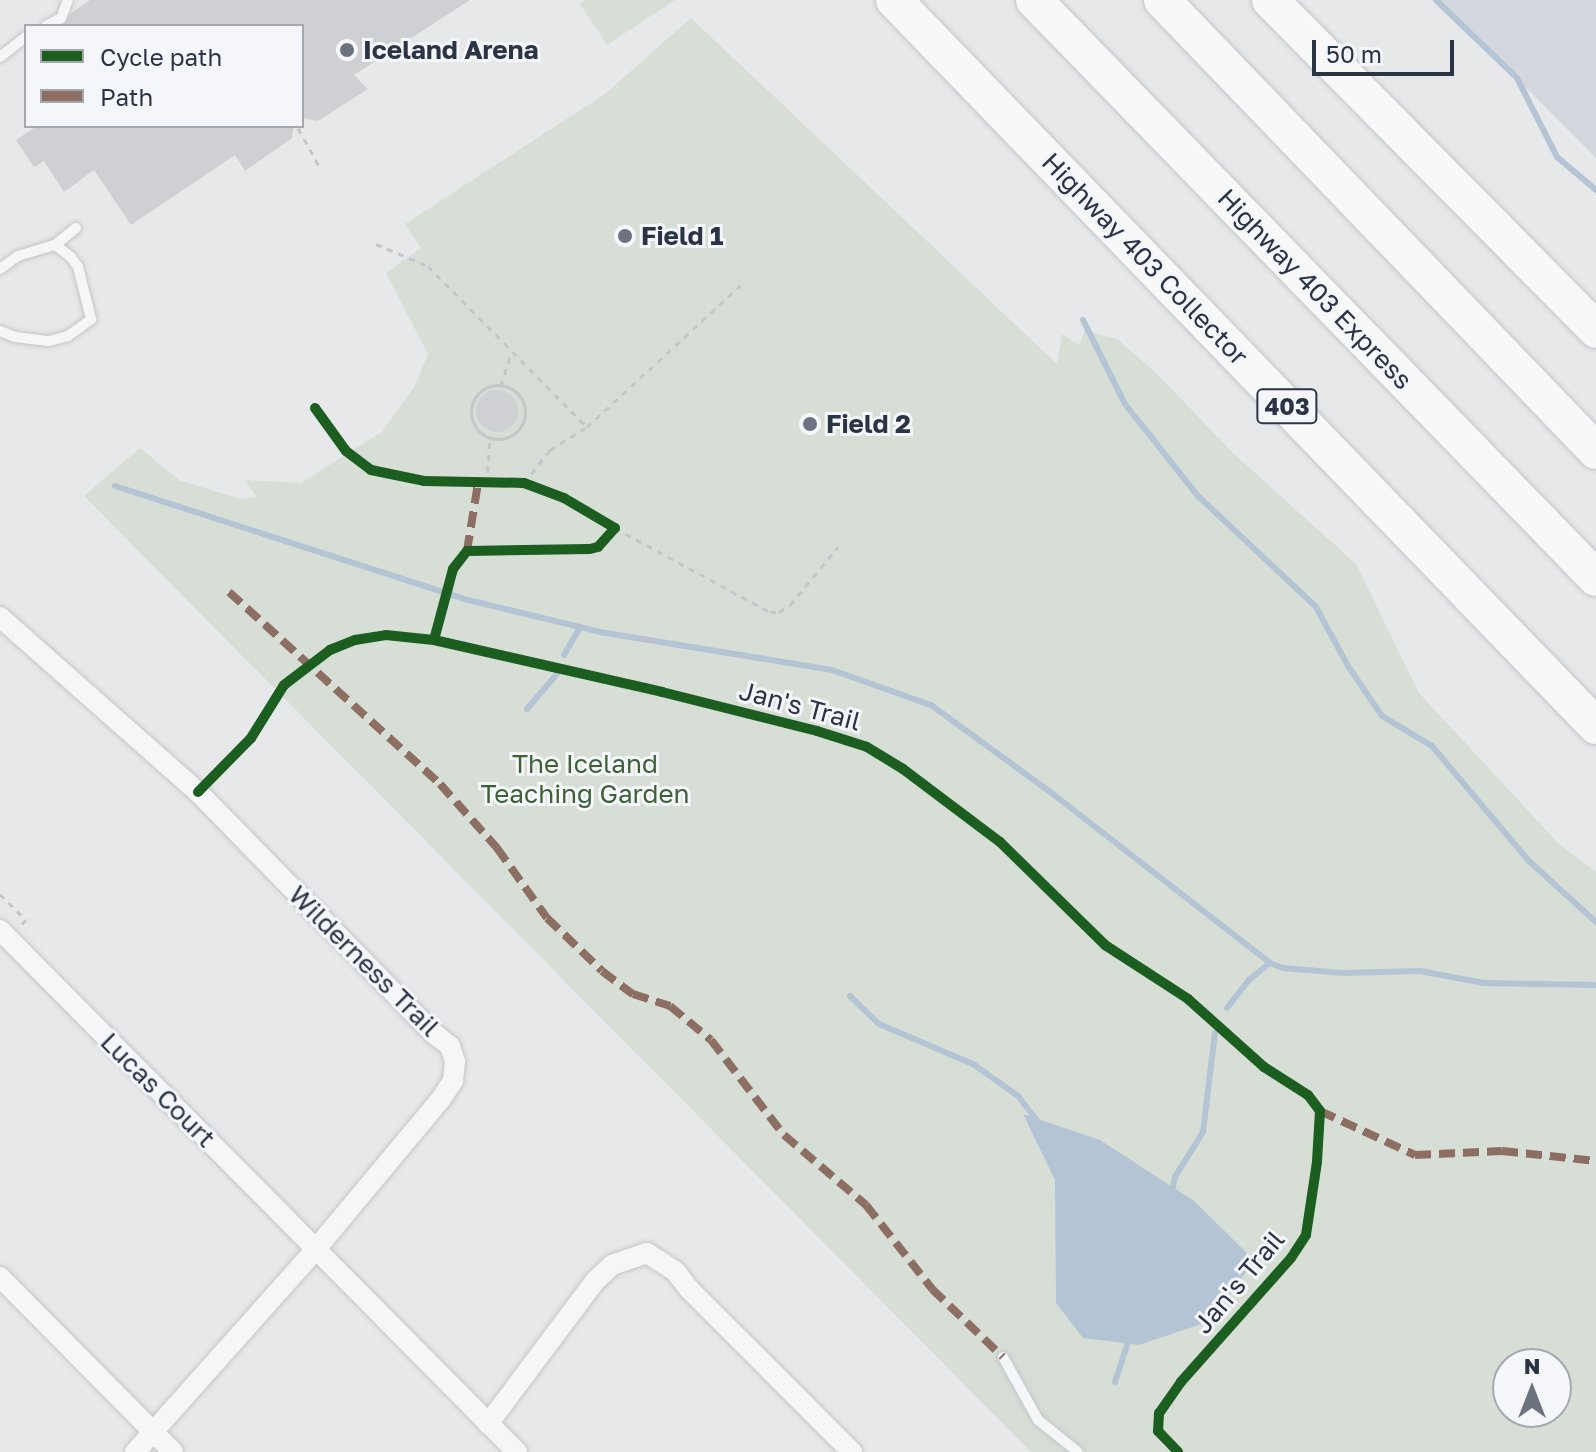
<!DOCTYPE html>
<html>
<head>
<meta charset="utf-8">
<style>
  body { margin:0 }
  #map { position:relative; width:1596px; height:1452px; overflow:hidden; background:#e6e8ea; font-family:"Golos Text",sans-serif }
  div>[style] { position:absolute }
  .built>* { inset:0; background:#d4d7dd }
  .green>* { inset:0; background:#d6ded6 }
  .water>* { inset:0; background:#b4c4d5 }
  .stream>* { height:6px; margin:-3px; padding:0 3px; transform-origin:3px; border-radius:3px; background:#b4c4d5 }
  .building>* { inset:0; background:#ced0d3 }
  .round { border-radius:50% }
  .path>* { height:3px; margin-top:-1.5px; transform-origin:0; background:repeating-linear-gradient(90deg,#c5c6ca 0 6px,transparent 0 12px) }
  .path>.ring { margin:-1.5px; padding:0; box-sizing:content-box; background:none; border:3px solid #c5c6ca; border-radius:50% }
  .roads { filter:drop-shadow(0 0 2px #c4c6c8) drop-shadow(0 0 2px #c4c6c8) }
  .lane>* { height:10px; margin:-5px; padding:0 5px; transform-origin:5px; border-radius:5px; background:#f5f6f7 }
  .street>* { height:20px; margin:-10px; padding:0 10px; transform-origin:10px; border-radius:10px; background:#f5f6f7 }
  .highway>* { height:36px; margin:-18px; padding:0 18px; transform-origin:18px; border-radius:18px; background:#f8f8f8 }
  .quiet>* { height:8px; margin-top:-4px; transform-origin:0; background:repeating-linear-gradient(90deg,#8d6e63 0 16px,transparent 0 24px) }
  .cycleway>* { height:10px; margin:-5px; padding:0 5px; transform-origin:5px; border-radius:5px; background:#1b5e20 }
  .dots>* { width:22px; height:22px; translate:-50% -50%; box-sizing:border-box; border:4px solid #f4f6f9; border-radius:50% }
  span { translate:-50% -50%; white-space:nowrap; text-align:center; line-height:1.15; -webkit-text-stroke:6px #f4f6f9; paint-order:stroke }
  .shield-label span { padding:2px 6px; background:#f4f6f9; border:2px solid; border-radius:6px; -webkit-text-stroke-width:0 }
  .shield-label { font-size:24px; color:#2b3445; font-weight:700 }
  .poi-label { font-size:26px; color:#2b3445; font-weight:700 }
  .left { translate:0 -50%; text-align:left }
  .street-label { font-size:26px; color:#2b3445 }
  .park-label { font-size:26px; color:#3f6138 }
  .legend { position:absolute; left:24px; top:24px; width:280px; height:104px; box-sizing:border-box; background:#f4f6f9; border:2px solid #a4a8b1; margin:0; padding:10px 14px; list-style:none; font-size:24px; color:#2b3445 }
  .legend li { display:flex; align-items:center; gap:16px; height:40px }
  .legend b { width:40px; border:2px solid #a4a8b1 }
  .north { position:absolute; left:1492px; top:1348px; width:80px; height:80px; box-sizing:border-box; background:#f4f6f9; border:2px solid #a4a8b1; border-radius:50%; rotate:0deg; font-size:22px; font-weight:700; line-height:32px; text-align:center; color:#2b3445 }
  .north::after { content:''; display:block; margin:auto; width:28px; height:36px; background:#6c737f; clip-path:polygon(50% 0,100% 100%,50% 72%,0 100%) }
  .scale { position:absolute; left:1312px; top:40px; width:142px; height:36px; box-sizing:border-box; border:4px solid #2b3445; border-top:0; padding-left:10px; font-size:24px; line-height:28px; white-space:nowrap; color:#2b3445; -webkit-text-stroke:6px #f4f6f9; paint-order:stroke }
</style>
</head>
<body>
<div id="map">
  <div class="built">
    <i style="clip-path:polygon(1438px 0,1596px 0,1596px 158px)"></i>
  </div>
  <div class="green">
    <i style="clip-path:polygon(586px 0,675px 0,607px 45px,580px 4px)"></i>
    <i style="clip-path:polygon(evenodd,691px 18px,1057px 364px,1062px 334px,1079px 345px,1085px 330px,1117px 339px,1156px 373px,1233px 453px,1356px 564px,1419px 693px,1558px 843px,1596px 872px,1596px 1452px,1031px 1452px,84px 496px,140px 448px,179px 480px,240px 499px,257px 497px,244px 480px,301px 483px,382px 432px,415px 386px,428px 354px,386px 273px,421px 248px,405px 224px,605px 94px,691px 18px,1508px 1364px,1556px 1364px,1556px 1412px,1508px 1412px,1508px 1364px)"></i>
  </div>
  <div class="water">
    <i style="clip-path:polygon(1023px 1114px,1100px 1140px,1194px 1201px,1255px 1261px,1207px 1322px,1139px 1345px,1083px 1338px,1056px 1303px,1055px 1180px)"></i>
  </div>
  <div class="stream">
    <i style="left:1436px;top:0;width:112px;rotate:43.9deg"></i>
    <i style="left:1517px;top:78px;width:89px;rotate:63.1deg"></i>
    <i style="left:1557px;top:157px;width:51px;rotate:40.2deg"></i>
    <i style="left:1083px;top:320px;width:94px;rotate:63.4deg"></i>
    <i style="left:1125px;top:404px;width:117px;rotate:51.6deg"></i>
    <i style="left:1198px;top:496px;width:162px;rotate:43.2deg"></i>
    <i style="left:1316px;top:607px;width:67px;rotate:61.5deg"></i>
    <i style="left:1348px;top:666px;width:60px;rotate:55.8deg"></i>
    <i style="left:1382px;top:716px;width:58px;rotate:31deg"></i>
    <i style="left:1432px;top:746px;width:150px;rotate:49.9deg"></i>
    <i style="left:1529px;top:861px;width:91px;rotate:42.3deg"></i>
    <i style="left:115px;top:486px;width:367px;rotate:17.9deg"></i>
    <i style="left:464px;top:599px;width:140px;rotate:13.6deg"></i>
    <i style="left:600px;top:632px;width:235px;rotate:9.3deg"></i>
    <i style="left:832px;top:670px;width:105px;rotate:19.5deg"></i>
    <i style="left:931px;top:705px;width:151px;rotate:36.1deg"></i>
    <i style="left:1053px;top:794px;width:275px;rotate:37.9deg"></i>
    <i style="left:1270px;top:963px;width:14px;rotate:21deg"></i>
    <i style="left:1283px;top:968px;width:60px;rotate:4.8deg"></i>
    <i style="left:1343px;top:973px;width:77px;rotate:-1.5deg"></i>
    <i style="left:1420px;top:971px;width:65px;rotate:10.6deg"></i>
    <i style="left:1484px;top:983px;width:112px;rotate:1deg"></i>
    <i style="left:564px;top:655px;width:32px;rotate:-60deg"></i>
    <i style="left:527px;top:709px;width:46px;rotate:-49.4deg"></i>
    <i style="left:850px;top:996px;width:40px;rotate:44deg"></i>
    <i style="left:879px;top:1024px;width:102px;rotate:23.1deg"></i>
    <i style="left:973px;top:1064px;width:55px;rotate:35.4deg"></i>
    <i style="left:1018px;top:1096px;width:34px;rotate:52deg"></i>
    <i style="left:1227px;top:1008px;width:36px;rotate:-52deg"></i>
    <i style="left:1249px;top:980px;width:27px;rotate:-39deg"></i>
    <i style="left:1172px;top:1192px;width:15px;rotate:-79deg"></i>
    <i style="left:1175px;top:1177px;width:53px;rotate:-58.1deg"></i>
    <i style="left:1203px;top:1132px;width:100px;rotate:-83.1deg"></i>
    <i style="left:1115px;top:1382px;width:48px;rotate:-71.9deg"></i>
  </div>
  <div class="building">
    <i style="clip-path:polygon(90px 0,470px 0,354px 75px,368px 89px,318px 121px,302px 118px,302px 26px,63px 26px,71px 13px)"></i>
    <i style="clip-path:polygon(37px 126px,294px 126px,292px 138px,245px 171px,235px 155px,131px 225px,94px 170px,64px 192px,44px 161px,34px 167px,16px 140px)"></i>
    <i class="round" style="left:476px;top:390px;width:42px;height:42px"></i>
  </div>
  <div class="path">
    <i style="left:298px;top:128px;width:43px;rotate:61.1deg"></i>
    <i style="left:376px;top:244px;width:56px;rotate:22.9deg"></i>
    <i style="left:428px;top:266px;width:226px;rotate:45.4deg"></i>
    <i class="ring" style="left:471px;top:385px;width:51px;height:51px"></i>
    <i style="left:501px;top:386px;width:34px;rotate:-73deg"></i>
    <i style="left:524px;top:483px;width:42px;rotate:-51.8deg"></i>
    <i style="left:550px;top:450px;width:44px;rotate:-31.9deg"></i>
    <i style="left:587px;top:427px;width:209px;rotate:-42.7deg"></i>
    <i style="left:487px;top:484px;width:46px;rotate:-86.3deg"></i>
    <i style="left:615px;top:528px;width:176px;rotate:28.5deg"></i>
    <i style="left:770px;top:612px;width:9px"></i>
    <i style="left:779px;top:612px;width:13px;rotate:-32deg"></i>
    <i style="left:790px;top:605px;width:75px;rotate:-50.4deg"></i>
    <i style="left:0;top:894px;width:37px;rotate:45deg"></i>
    <i style="left:26px;top:920px;width:6px;rotate:135deg"></i>
  </div>
  <div class="roads">
    <div class="lane">
      <i style="left:46px;top:26px;width:17px;rotate:-28deg"></i>
      <i style="left:61px;top:18px;width:19px;rotate:-69deg"></i>
      <i style="left:0;top:57px;width:33px;rotate:-38deg"></i>
      <i style="left:0;top:269px;width:22px;rotate:-36deg"></i>
      <i style="left:18px;top:256px;width:39px;rotate:-17deg"></i>
      <i style="left:55px;top:245px;width:27px;rotate:-39deg"></i>
      <i style="left:0;top:331px;width:16px;rotate:22deg"></i>
      <i style="left:15px;top:337px;width:34px;rotate:7deg"></i>
      <i style="left:49px;top:341px;width:20px;rotate:-15deg"></i>
      <i style="left:68px;top:336px;width:29px;rotate:-36deg"></i>
      <i style="left:91px;top:319px;width:54px;rotate:-104deg"></i>
      <i style="left:78px;top:267px;width:12px;rotate:-125deg"></i>
      <i style="left:71px;top:257px;width:20px;rotate:-143deg"></i>
      <i style="left:1003px;top:1357px;width:72px;rotate:60.9deg"></i>
      <i style="left:1038px;top:1420px;width:51px;rotate:38.7deg"></i>
    </div>
    <div class="street">
      <i style="left:0;top:617px;width:264px;rotate:41.5deg"></i>
      <i style="left:198px;top:792px;width:335px;rotate:45.7deg"></i>
      <i style="left:432px;top:1032px;width:23px;rotate:38deg"></i>
      <i style="left:450px;top:1046px;width:16px;rotate:72deg"></i>
      <i style="left:455px;top:1061px;width:20px;rotate:96deg"></i>
      <i style="left:453px;top:1081px;width:23px;rotate:124deg"></i>
      <i style="left:440px;top:1100px;width:194px;rotate:129.8deg"></i>
      <i style="left:316px;top:1249px;width:272px;rotate:131.7deg"></i>
      <i style="left:0;top:930px;width:735px;rotate:45.28deg"></i>
      <i style="left:0;top:1277px;width:246px;rotate:45.3deg"></i>
      <i style="left:488px;top:1424px;width:179px;rotate:-53.2deg"></i>
      <i style="left:595px;top:1281px;width:23px;rotate:-43deg"></i>
      <i style="left:612px;top:1265px;width:37px;rotate:-19deg"></i>
      <i style="left:647px;top:1253px;width:33px;rotate:33deg"></i>
      <i style="left:675px;top:1271px;width:23px;rotate:52deg"></i>
      <i style="left:689px;top:1289px;width:231px;rotate:45deg"></i>
    </div>
    <div class="highway">
      <i style="left:894px;top:0;width:1010px;rotate:45.96deg"></i>
      <i style="left:1034px;top:0;width:806px;rotate:45.8deg"></i>
      <i style="left:1162px;top:0;width:626px;rotate:46.1deg"></i>
      <i style="left:1270px;top:0;width:464px;rotate:45.3deg"></i>
    </div>
  </div>
  <div class="quiet">
    <i style="left:467px;top:551px;width:69px;rotate:-80.8deg"></i>
    <i style="left:229px;top:592px;width:285px;rotate:42.3deg"></i>
    <i style="left:440px;top:784px;width:86px;rotate:48.3deg"></i>
    <i style="left:497px;top:848px;width:86px;rotate:54.5deg"></i>
    <i style="left:547px;top:918px;width:76px;rotate:43.9deg"></i>
    <i style="left:602px;top:971px;width:39px;rotate:37deg"></i>
    <i style="left:633px;top:994px;width:39px;rotate:18deg"></i>
    <i style="left:670px;top:1006px;width:53px;rotate:39.7deg"></i>
    <i style="left:711px;top:1040px;width:120px;rotate:52.5deg"></i>
    <i style="left:784px;top:1135px;width:108px;rotate:40.5deg"></i>
    <i style="left:866px;top:1205px;width:107px;rotate:51.8deg"></i>
    <i style="left:932px;top:1289px;width:98px;rotate:43.8deg"></i>
    <i style="left:1320px;top:1111px;width:105px;rotate:24.9deg"></i>
    <i style="left:1415px;top:1155px;width:87px;rotate:-2.6deg"></i>
    <i style="left:1502px;top:1151px;width:95px;rotate:6.1deg"></i>
  </div>
  <div class="cycleway">
    <i style="left:315px;top:408px;width:53px;rotate:54.2deg"></i>
    <i style="left:346px;top:451px;width:31px;rotate:37deg"></i>
    <i style="left:371px;top:470px;width:54px;rotate:11.7deg"></i>
    <i style="left:424px;top:481px;width:100px;rotate:1.1deg"></i>
    <i style="left:524px;top:483px;width:43px;rotate:20.6deg"></i>
    <i style="left:564px;top:498px;width:59px;rotate:30.5deg"></i>
    <i style="left:615px;top:528px;width:25px;rotate:132deg"></i>
    <i style="left:598px;top:547px;width:9px;rotate:167deg"></i>
    <i style="left:589px;top:549px;width:122px;rotate:179.1deg"></i>
    <i style="left:467px;top:551px;width:23px;rotate:128deg"></i>
    <i style="left:453px;top:569px;width:73px;rotate:105deg"></i>
    <i style="left:434px;top:640px;width:234px;rotate:12.8deg"></i>
    <i style="left:662px;top:692px;width:160px;rotate:14.1deg"></i>
    <i style="left:817px;top:731px;width:52px;rotate:17.7deg"></i>
    <i style="left:867px;top:747px;width:42px;rotate:31.4deg"></i>
    <i style="left:903px;top:769px;width:121px;rotate:37deg"></i>
    <i style="left:1000px;top:842px;width:147px;rotate:44.4deg"></i>
    <i style="left:1105px;top:945px;width:99px;rotate:33deg"></i>
    <i style="left:1188px;top:999px;width:102px;rotate:41.8deg"></i>
    <i style="left:1264px;top:1067px;width:52px;rotate:32.5deg"></i>
    <i style="left:1308px;top:1095px;width:20px;rotate:53deg"></i>
    <i style="left:1320px;top:1111px;width:51px;rotate:93.4deg"></i>
    <i style="left:1317px;top:1162px;width:74px;rotate:98.6deg"></i>
    <i style="left:1306px;top:1235px;width:27px;rotate:123deg"></i>
    <i style="left:1291px;top:1258px;width:166px;rotate:131.6deg"></i>
    <i style="left:1181px;top:1382px;width:38px;rotate:125deg"></i>
    <i style="left:1159px;top:1413px;width:18px;rotate:93deg"></i>
    <i style="left:1158px;top:1431px;width:29px;rotate:46deg"></i>
    <i style="left:198px;top:792px;width:76px;rotate:-45.5deg"></i>
    <i style="left:251px;top:738px;width:62px;rotate:-58.1deg"></i>
    <i style="left:284px;top:685px;width:58px;rotate:-37.3deg"></i>
    <i style="left:330px;top:650px;width:27px;rotate:-22deg"></i>
    <i style="left:355px;top:640px;width:31px;rotate:-9deg"></i>
    <i style="left:386px;top:635px;width:48px;rotate:5.9deg"></i>
  </div>
  <div class="dots">
    <i style="left:347px;top:50px;background:#6c737f"></i>
    <i style="left:625px;top:236px;background:#6c737f"></i>
    <i style="left:810px;top:424px;background:#6c737f"></i>
  </div>
  <div class="shield-label">
    <span style="left:1287px;top:406px">403</span>
  </div>
  <div class="poi-label">
    <span class="left" style="left:363px;top:50px">Iceland Arena</span>
    <span class="left" style="left:641px;top:236px">Field 1</span>
    <span class="left" style="left:826px;top:424px">Field 2</span>
  </div>
  <div class="street-label">
    <span style="left:1145px;top:259px;rotate:46deg">Highway 403 Collector</span>
    <span style="left:1315px;top:289px;rotate:46deg">Highway 403 Express</span>
    <span style="left:800px;top:706px;rotate:15deg">Jan's Trail</span>
    <span style="left:364px;top:961px;rotate:45deg">Wilderness Trail</span>
    <span style="left:158px;top:1090px;rotate:45deg">Lucas Court</span>
    <span style="left:1239px;top:1282px;rotate:-50deg">Jan's Trail</span>
  </div>
  <div class="park-label">
    <span style="left:585px;top:779px">The Iceland<br>Teaching Garden</span>
  </div>
  <ul class="legend">
  <li><b style="height:10px;background:#1b5e20"></b>Cycle path</li>
  <li><b style="height:10px;background:#8d6e63"></b>Path</li>
  </ul>
  <div class="north">N</div>
  <div class="scale">50 m</div>
</div>
</body>
</html>
